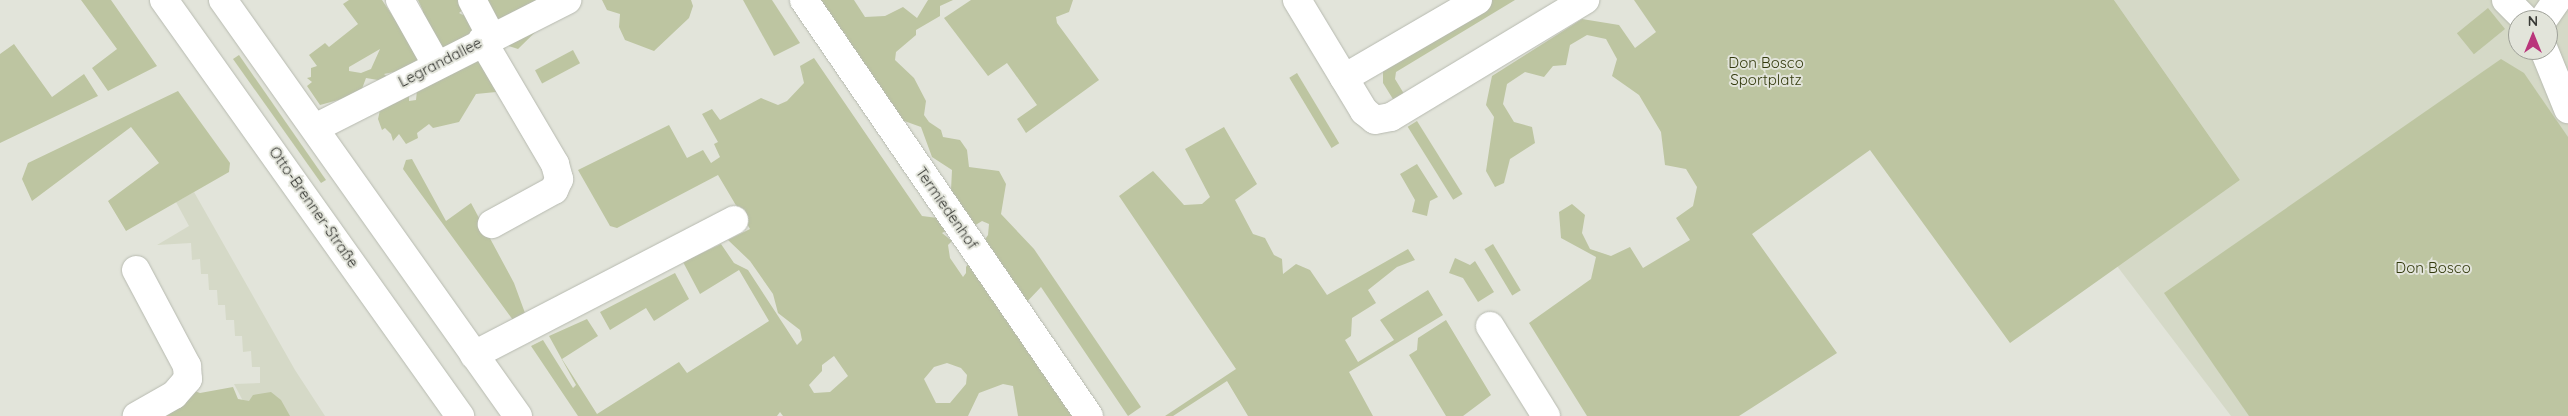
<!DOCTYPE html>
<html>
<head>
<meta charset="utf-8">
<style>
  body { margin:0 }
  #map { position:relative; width:2568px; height:416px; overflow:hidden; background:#e2e4da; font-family:Quicksand,sans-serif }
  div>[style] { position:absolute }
  .built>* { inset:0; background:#d5d9c7 }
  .green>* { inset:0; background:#bdc5a1; transform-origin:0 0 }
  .roads { filter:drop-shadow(0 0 1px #b7bab0) drop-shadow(0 0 1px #b7bab0) }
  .minor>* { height:28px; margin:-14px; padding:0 14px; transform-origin:14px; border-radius:14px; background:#fff }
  span { translate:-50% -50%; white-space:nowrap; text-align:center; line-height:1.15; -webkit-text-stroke:4px #e2e4da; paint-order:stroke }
  .street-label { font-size:15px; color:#393a36 }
  .park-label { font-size:15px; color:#333a0d }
  .north { position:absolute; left:2508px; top:10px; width:50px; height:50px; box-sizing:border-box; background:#e2e4da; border:1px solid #9ea098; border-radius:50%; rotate:0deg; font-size:14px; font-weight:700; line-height:20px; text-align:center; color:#393a36 }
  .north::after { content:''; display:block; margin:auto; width:18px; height:22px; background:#b9357b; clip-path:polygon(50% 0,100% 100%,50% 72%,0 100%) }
</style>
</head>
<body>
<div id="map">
  <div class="built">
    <i style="clip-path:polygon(evenodd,2114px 0,2568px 0,2568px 416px,2231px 416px,2117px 266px,2240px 180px,2114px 0,2518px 20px,2548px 20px,2548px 50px,2518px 50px,2518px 20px)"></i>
    <i style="clip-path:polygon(194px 192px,295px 370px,325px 416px,251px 416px,234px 384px,260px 383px,260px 367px,252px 367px,251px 351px,243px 352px,242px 336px,235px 336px,234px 320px,226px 320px,225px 305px,218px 305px,217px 290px,209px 290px,208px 274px,201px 274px,200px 259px,192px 260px,191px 243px,157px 245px,189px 226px,176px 202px)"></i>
  </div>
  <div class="green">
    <i style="clip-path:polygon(81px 0,111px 0,157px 66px,108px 91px,92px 68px,117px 49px)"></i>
    <i style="clip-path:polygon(evenodd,349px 0,382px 0,396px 21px,417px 24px,423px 11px,418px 0,462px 0,466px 7px,459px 13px,463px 15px,475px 12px,475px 0,568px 0,518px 49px,506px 45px,502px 50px,384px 74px,409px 95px,409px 101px,416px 100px,417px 90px,482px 56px,503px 82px,496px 92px,476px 94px,459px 122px,433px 128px,429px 124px,417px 133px,418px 138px,406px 144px,399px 134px,393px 141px,391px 134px,385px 128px,382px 130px,378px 119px,380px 110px,377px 109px,385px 87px,378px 80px,366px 78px,360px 94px,320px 105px,307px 86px,312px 82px,307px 78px,311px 77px,311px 68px,317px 66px,309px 55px,325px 43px,329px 47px,358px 24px,343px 4px,349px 0,380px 49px,371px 69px,361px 73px,349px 71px,349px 67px,380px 49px)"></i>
    <i style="clip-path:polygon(602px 0,691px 0,693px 6px,689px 18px,654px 51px,625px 40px,619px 27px,620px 14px,607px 10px)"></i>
    <i style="clip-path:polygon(743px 0,772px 0,800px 43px,774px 56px)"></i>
    <i style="clip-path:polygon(evenodd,820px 0,854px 0,865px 17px,885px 16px,903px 7px,917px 18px,928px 0,953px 0,940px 6px,940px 16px,916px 30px,916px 35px,896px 52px,895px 60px,914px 78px,926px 101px,924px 115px,929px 122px,941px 130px,943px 137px,960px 140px,967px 150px,969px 167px,999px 171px,1006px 184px,1001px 214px,1034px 249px,1141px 407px,1128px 416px,1041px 287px,1022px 307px,1075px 416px,1018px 416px,1013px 386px,1003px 384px,979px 393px,968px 416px,783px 416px,780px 412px,777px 416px,578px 416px,531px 346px,543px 340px,573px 388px,576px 385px,549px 336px,587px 319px,598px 336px,562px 359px,597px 414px,679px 362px,687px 373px,769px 321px,739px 270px,700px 294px,683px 262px,721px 244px,734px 263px,748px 270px,797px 345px,802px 340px,800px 330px,778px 313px,773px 294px,750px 261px,728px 240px,750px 229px,718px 175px,617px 228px,610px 226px,578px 170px,669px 125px,687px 158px,703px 150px,711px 163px,720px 157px,714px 144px,718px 142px,702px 114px,712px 109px,720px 120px,761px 98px,778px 105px,787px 101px,804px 83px,800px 66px,814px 58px,922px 216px,938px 218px,946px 231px,942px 233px,952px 241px,948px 245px,950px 258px,963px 277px,966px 273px,966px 267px,988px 235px,989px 224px,982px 221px,974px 226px,951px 190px,952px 170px,932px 157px,921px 127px,896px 118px,845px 39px,846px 34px,836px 32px,820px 0,834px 356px,848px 376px,830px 392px,814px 393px,809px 385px,822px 371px,822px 365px,834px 356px,820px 0,947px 363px,961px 368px,967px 375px,966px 384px,950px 403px,936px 403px,924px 379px,934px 367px,947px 363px)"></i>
    <i style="clip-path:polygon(971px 0,1073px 0,1069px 12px,1056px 17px,1057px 23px,1099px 80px,1026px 133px,1017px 119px,1037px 105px,1007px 63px,988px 76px,944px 18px)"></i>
    <i style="clip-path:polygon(1492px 0,1515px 0,1396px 72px,1395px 79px,1406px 97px,1396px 104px,1383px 83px,1383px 70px)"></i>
    <i style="clip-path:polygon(1634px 0,2114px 0,2240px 180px,2010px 343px,1870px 150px,1752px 234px,1837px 353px,1739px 416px,1587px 416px,1529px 323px,1591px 279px,1596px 257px,1561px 238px,1559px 212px,1572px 204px,1585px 215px,1582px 233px,1590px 249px,1611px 256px,1630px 247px,1643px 268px,1690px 240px,1676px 218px,1693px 206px,1697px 187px,1686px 169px,1665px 165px,1661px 132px,1639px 95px,1612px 76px,1617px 59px,1606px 39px,1587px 35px,1570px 45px,1566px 65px,1553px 66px,1544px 77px,1525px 72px,1507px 84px,1503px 104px,1514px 122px,1532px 127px,1535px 143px,1510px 159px,1504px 183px,1495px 187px,1486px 171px,1494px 117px,1486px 105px,1492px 76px,1582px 19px,1619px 25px,1635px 48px,1656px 32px)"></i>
    <i style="left:2488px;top:8px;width:27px;height:40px;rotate:51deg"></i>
    <i style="clip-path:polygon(14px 44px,52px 97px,84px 74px,98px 96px,0 143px,0 54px)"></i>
    <i style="left:573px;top:50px;width:15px;height:43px;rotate:62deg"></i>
    <i style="clip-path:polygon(239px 55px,326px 180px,321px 183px,233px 59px)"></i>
    <i style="clip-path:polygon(2501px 59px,2524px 73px,2568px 137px,2568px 416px,2249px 416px,2164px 293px)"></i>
    <i style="left:1297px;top:73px;width:82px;height:9px;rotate:59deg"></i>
    <i style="clip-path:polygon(178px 91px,230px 163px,229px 172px,126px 231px,108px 201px,159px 163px,131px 127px,32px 201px,22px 179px,28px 163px)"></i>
    <i style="left:1417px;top:121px;width:86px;height:11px;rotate:58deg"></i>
    <i style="clip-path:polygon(1224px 127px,1257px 184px,1235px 200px,1253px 234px,1265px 238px,1274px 255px,1282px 259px,1283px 274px,1296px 264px,1310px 270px,1327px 295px,1408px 249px,1415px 260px,1397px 267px,1368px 290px,1376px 303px,1352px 318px,1351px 336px,1345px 340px,1358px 362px,1394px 340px,1380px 320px,1428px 290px,1443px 315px,1349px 372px,1373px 416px,1248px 416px,1227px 381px,1173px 416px,1165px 416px,1236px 369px,1119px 196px,1153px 171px,1184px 205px,1202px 204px,1210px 197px,1185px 149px)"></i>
    <i style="clip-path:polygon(412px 159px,446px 221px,471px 203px,514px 283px,525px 313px,513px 320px,418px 190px,403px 169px,406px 160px)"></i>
    <i style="clip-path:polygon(1417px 164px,1438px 197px,1430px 201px,1427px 216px,1412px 212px,1415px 200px,1400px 174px)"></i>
    <i style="left:1493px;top:244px;width:54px;height:10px;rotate:59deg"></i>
    <i style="clip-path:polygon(1455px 258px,1470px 265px,1475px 261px,1494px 292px,1478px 302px,1463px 278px,1449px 273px)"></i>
    <i style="clip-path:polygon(675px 273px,689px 299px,654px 321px,646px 308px,610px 330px,600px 312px)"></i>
    <i style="clip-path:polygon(1446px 320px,1491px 395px,1463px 416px,1446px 416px,1409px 355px,1417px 350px,1418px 338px)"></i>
    <i style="clip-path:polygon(181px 386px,200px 393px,233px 387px,238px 399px,249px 401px,253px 395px,271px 392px,281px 400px,290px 416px,147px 416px)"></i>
  </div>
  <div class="roads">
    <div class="minor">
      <i style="left:164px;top:0;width:511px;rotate:54.57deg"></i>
      <i style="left:223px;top:0;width:510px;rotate:54.66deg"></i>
      <i style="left:400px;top:0;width:73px;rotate:60.6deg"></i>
      <i style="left:472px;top:0;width:41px;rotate:62.2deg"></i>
      <i style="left:804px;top:0;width:504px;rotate:55.59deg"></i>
      <i style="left:1297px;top:0;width:130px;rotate:58.9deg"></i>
      <i style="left:1364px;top:111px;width:14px;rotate:39deg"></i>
      <i style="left:1375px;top:120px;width:16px;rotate:-11deg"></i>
      <i style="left:1391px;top:117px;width:227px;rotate:-31.1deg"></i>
      <i style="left:2506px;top:0;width:28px;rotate:45deg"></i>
      <i style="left:2543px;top:20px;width:24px;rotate:-55deg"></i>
      <i style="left:482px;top:40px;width:144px;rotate:59.5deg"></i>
      <i style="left:555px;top:164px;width:16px;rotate:75deg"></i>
      <i style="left:559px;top:179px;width:12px;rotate:114deg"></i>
      <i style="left:554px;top:190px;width:71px;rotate:151.3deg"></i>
      <i style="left:2544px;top:50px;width:64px;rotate:67.9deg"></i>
      <i style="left:1344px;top:78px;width:155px;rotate:-30.2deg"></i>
      <i style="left:315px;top:128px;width:283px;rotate:-26.9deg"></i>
      <i style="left:136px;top:270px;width:109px;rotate:62deg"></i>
      <i style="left:187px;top:366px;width:13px;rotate:86deg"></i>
      <i style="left:188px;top:379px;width:21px;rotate:131deg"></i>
      <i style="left:174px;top:395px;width:43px;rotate:150.4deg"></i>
      <i style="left:1490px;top:326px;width:106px;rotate:58.1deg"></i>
      <i style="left:474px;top:355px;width:293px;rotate:-27.4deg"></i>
    </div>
  </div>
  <div class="street-label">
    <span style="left:440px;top:62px;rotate:-27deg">Legrandallee</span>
    <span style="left:314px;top:207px;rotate:55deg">Otto-Brenner-Straße</span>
    <span style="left:947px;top:208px;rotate:55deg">Termiedenhof</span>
  </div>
  <div class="park-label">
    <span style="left:1766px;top:71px">Don Bosco<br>Sportplatz</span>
    <span style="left:2433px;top:268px">Don Bosco</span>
  </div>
  <div class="north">N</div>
</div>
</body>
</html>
